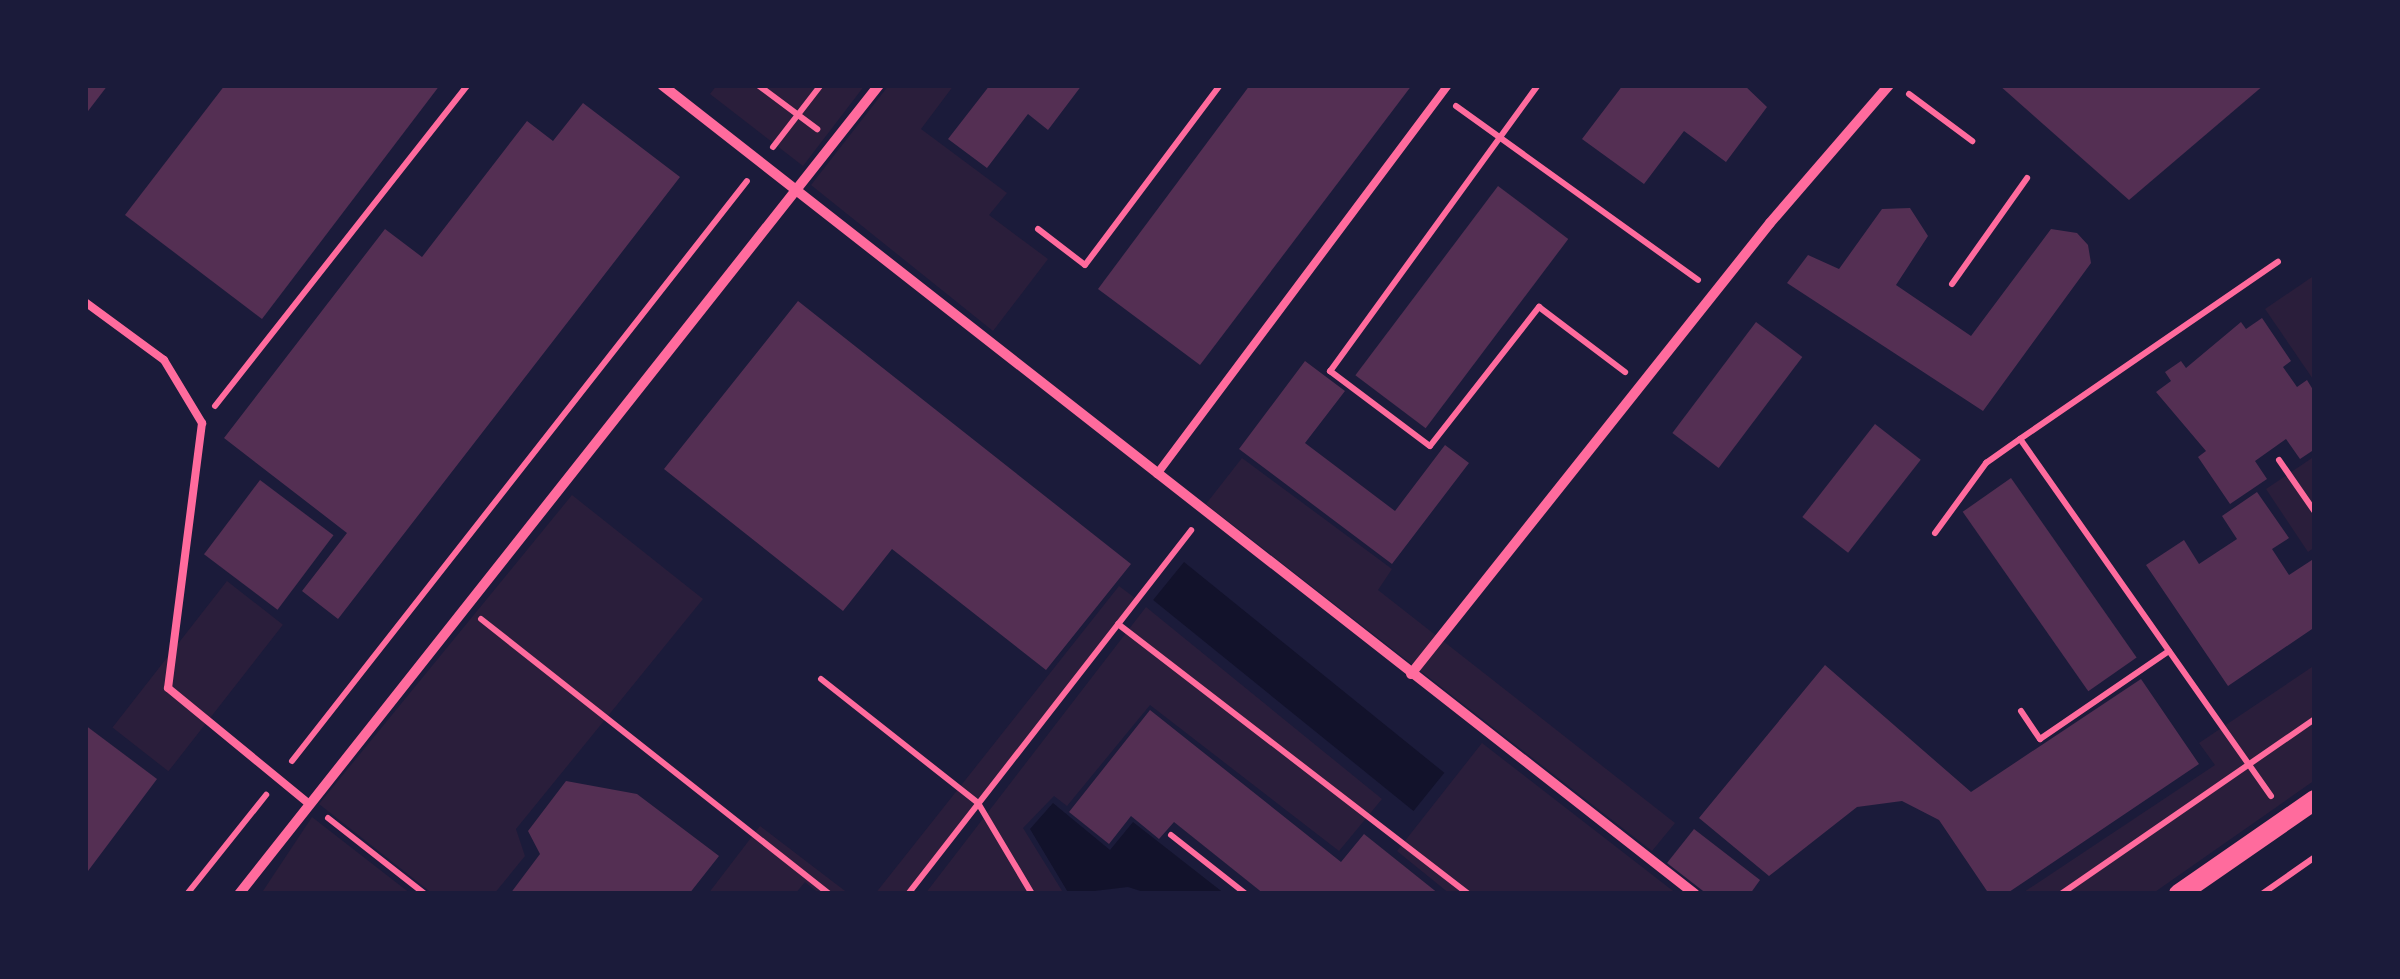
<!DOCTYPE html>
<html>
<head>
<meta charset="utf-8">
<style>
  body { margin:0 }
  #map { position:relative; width:2400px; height:979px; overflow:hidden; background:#1b1b3a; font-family:"Public Sans",sans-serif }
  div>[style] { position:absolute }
  .green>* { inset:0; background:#2a1e3b; transform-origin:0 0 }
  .water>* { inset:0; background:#12122b; transform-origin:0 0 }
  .building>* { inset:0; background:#542f53; transform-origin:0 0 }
  .path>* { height:6px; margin:-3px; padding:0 3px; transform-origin:3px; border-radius:3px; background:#ff6b9d }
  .service>* { height:8px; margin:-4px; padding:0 4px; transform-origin:4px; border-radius:4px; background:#ff6b9d }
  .minor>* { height:10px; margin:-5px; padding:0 5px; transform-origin:5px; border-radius:5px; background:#ff6b9d }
  .secondary>* { height:20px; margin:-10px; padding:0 10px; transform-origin:10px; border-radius:10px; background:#ff6b9d }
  span { translate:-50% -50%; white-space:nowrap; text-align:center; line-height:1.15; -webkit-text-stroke:8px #1b1b3a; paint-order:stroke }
  .frame { position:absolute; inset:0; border:88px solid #1b1b3a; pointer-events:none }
</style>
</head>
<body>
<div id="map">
  <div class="green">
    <i style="clip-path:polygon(717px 85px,865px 85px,803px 166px,710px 94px)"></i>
    <i style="clip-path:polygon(889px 85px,954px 85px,921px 129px,1007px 193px,989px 215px,1048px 259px,993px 331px,811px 185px)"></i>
    <i style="clip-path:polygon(2315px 275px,2315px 382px,2265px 309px)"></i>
    <i style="clip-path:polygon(2315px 456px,2315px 547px,2308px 552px,2266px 489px)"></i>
    <i style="clip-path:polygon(1242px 458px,1392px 569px,1378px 590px,1675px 823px,1652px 851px,1206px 504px)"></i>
    <i style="clip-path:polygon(572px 495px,703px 599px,516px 829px,525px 856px,494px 894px,433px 894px,319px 804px)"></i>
    <i style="left:227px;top:581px;width:71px;height:186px;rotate:38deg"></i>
    <i style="clip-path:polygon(1119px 586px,1135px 598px,912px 894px,875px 894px)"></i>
    <i style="clip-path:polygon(1146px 607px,1382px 799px,1339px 851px,1150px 705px,1067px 806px,1054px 796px,1023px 828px,1064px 894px,925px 894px)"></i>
    <i style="clip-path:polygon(2315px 665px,2315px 780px,2152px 894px,2021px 894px,2215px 765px,2199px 743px)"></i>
    <i style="clip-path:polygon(1482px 743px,1677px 894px,1450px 894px,1397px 851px)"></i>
    <i style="clip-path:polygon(312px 817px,411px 894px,261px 894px)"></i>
    <i style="clip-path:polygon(760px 826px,849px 894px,820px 894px,805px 882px,795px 894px,708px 894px)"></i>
  </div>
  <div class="water">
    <i style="left:1184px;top:562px;width:335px;height:49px;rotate:39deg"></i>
    <i style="clip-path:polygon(1053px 803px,1110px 850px,1133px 822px,1225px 894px,1150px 894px,1128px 887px,1069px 894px,1030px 829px)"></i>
  </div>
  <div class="building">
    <i style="clip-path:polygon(85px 85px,108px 85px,85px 115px)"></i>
    <i style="clip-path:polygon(225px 85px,440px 85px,262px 319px,125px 215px)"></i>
    <i style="clip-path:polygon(990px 85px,1082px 85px,1048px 130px,1028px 114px,987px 168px,948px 139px)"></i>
    <i style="clip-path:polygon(1250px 85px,1412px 85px,1200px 365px,1098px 289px)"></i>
    <i style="clip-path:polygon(1623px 85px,1744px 85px,1767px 107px,1726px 162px,1684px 131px,1644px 184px,1582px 139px)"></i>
    <i style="clip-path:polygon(1999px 85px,2264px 85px,2129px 200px)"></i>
    <i style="clip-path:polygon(583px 103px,680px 177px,338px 619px,302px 591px,347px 533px,224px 438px,385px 229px,422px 257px,527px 121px,553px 141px)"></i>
    <i style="left:1498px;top:186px;width:88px;height:237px;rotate:37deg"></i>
    <i style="clip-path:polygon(1910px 208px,1928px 236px,1896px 285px,1971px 336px,2051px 229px,2077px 233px,2088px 245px,2091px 263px,1983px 411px,1787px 283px,1808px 255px,1839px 269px,1882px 209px)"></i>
    <i style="clip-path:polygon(798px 301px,1131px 564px,1046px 670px,892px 549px,843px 611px,664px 469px)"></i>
    <i style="clip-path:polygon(2262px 318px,2291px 361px,2283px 367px,2297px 387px,2307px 380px,2315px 393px,2315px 449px,2300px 459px,2286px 439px,2255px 461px,2267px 479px,2230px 504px,2198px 457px,2206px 451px,2156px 392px,2171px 381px,2165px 372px,2181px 361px,2186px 368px,2241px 322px,2246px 329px)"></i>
    <i style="left:1756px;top:322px;width:58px;height:139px;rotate:37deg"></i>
    <i style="clip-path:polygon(1305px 361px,1345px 391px,1305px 443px,1395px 511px,1445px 445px,1469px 463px,1392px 564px,1239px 449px)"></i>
    <i style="left:1875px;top:424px;width:58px;height:118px;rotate:38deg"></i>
    <i style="left:2011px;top:478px;width:219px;height:59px;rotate:55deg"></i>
    <i style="left:260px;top:480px;width:92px;height:93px;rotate:37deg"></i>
    <i style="clip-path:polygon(2257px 492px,2289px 538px,2272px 549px,2289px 575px,2315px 558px,2315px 627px,2228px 686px,2146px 565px,2184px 540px,2199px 564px,2237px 539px,2222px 516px)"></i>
    <i style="clip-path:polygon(1825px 665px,1971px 792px,2141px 679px,2199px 764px,2006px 894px,1989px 894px,1939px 820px,1902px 801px,1857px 807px,1769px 876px,1699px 818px)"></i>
    <i style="clip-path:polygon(1150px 710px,1341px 862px,1364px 834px,1439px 894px,1264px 894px,1174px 822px,1159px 839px,1131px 816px,1109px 844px,1069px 812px)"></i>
    <i style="clip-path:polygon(85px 725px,157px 779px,85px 875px)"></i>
    <i style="clip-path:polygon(566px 781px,637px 794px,719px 856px,689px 894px,510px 894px,540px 854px,528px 831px)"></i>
    <i style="clip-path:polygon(1694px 829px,1760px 880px,1750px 894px,1707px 894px,1667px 863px)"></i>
  </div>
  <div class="path">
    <i style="left:758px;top:85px;width:74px;rotate:36.7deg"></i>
    <i style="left:1538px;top:85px;width:354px;rotate:126deg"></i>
    <i style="left:1330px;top:371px;width:125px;rotate:36.9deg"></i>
    <i style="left:1430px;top:446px;width:177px;rotate:-51.9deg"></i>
    <i style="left:1539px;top:307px;width:108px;rotate:37.1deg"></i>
    <i style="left:1909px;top:94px;width:79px;rotate:36.7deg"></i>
    <i style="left:1456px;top:106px;width:298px;rotate:35.7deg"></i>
    <i style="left:773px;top:147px;width:78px;rotate:-52.3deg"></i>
    <i style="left:1038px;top:229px;width:59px;rotate:37.5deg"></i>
    <i style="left:1085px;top:265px;width:225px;rotate:-53.1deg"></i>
    <i style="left:1952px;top:284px;width:130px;rotate:-54.7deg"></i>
    <i style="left:215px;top:406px;width:409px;rotate:-51.8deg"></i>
    <i style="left:2279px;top:460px;width:63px;rotate:55.3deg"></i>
    <i style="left:1935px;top:533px;width:87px;rotate:-53.9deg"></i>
    <i style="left:1986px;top:463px;width:42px;rotate:-35.2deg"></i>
    <i style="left:481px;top:619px;width:444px;rotate:38.3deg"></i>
    <i style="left:1118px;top:624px;width:443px;rotate:37.6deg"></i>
    <i style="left:821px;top:679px;width:200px;rotate:38.3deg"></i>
    <i style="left:978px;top:803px;width:106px;rotate:59.3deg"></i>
    <i style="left:2021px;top:711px;width:34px;rotate:56deg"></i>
    <i style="left:2040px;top:739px;width:156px;rotate:-34.3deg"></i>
    <i style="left:292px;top:761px;width:737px;rotate:-51.89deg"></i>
    <i style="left:2271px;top:796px;width:436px;rotate:-125.1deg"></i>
    <i style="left:2020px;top:439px;width:313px;rotate:-34.5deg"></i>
    <i style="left:328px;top:818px;width:123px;rotate:38.1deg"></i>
    <i style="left:1171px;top:835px;width:95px;rotate:38.2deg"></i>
    <i style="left:187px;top:894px;width:127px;rotate:-51.4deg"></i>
    <i style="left:908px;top:894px;width:461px;rotate:-52.1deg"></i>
    <i style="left:2061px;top:894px;width:308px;rotate:-34.6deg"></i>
    <i style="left:2262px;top:894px;width:65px;rotate:-34.9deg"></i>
  </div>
  <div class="service">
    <i style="left:85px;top:302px;width:98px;rotate:36.3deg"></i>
    <i style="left:164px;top:360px;width:74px;rotate:58.9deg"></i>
    <i style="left:202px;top:423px;width:267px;rotate:97.3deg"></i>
    <i style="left:168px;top:688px;width:183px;rotate:39.4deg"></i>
    <i style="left:1157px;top:474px;width:486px;rotate:-53.2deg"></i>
  </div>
  <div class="minor">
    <i style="left:662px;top:85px;width:1312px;rotate:38.07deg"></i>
    <i style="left:1411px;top:674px;width:576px;rotate:-51.48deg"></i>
    <i style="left:1770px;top:223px;width:182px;rotate:-49.2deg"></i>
    <i style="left:239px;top:894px;width:1032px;rotate:-51.65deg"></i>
  </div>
  <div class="secondary">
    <i style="left:2179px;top:894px;width:165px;rotate:-34.7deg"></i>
  </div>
  <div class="frame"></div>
</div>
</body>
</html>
